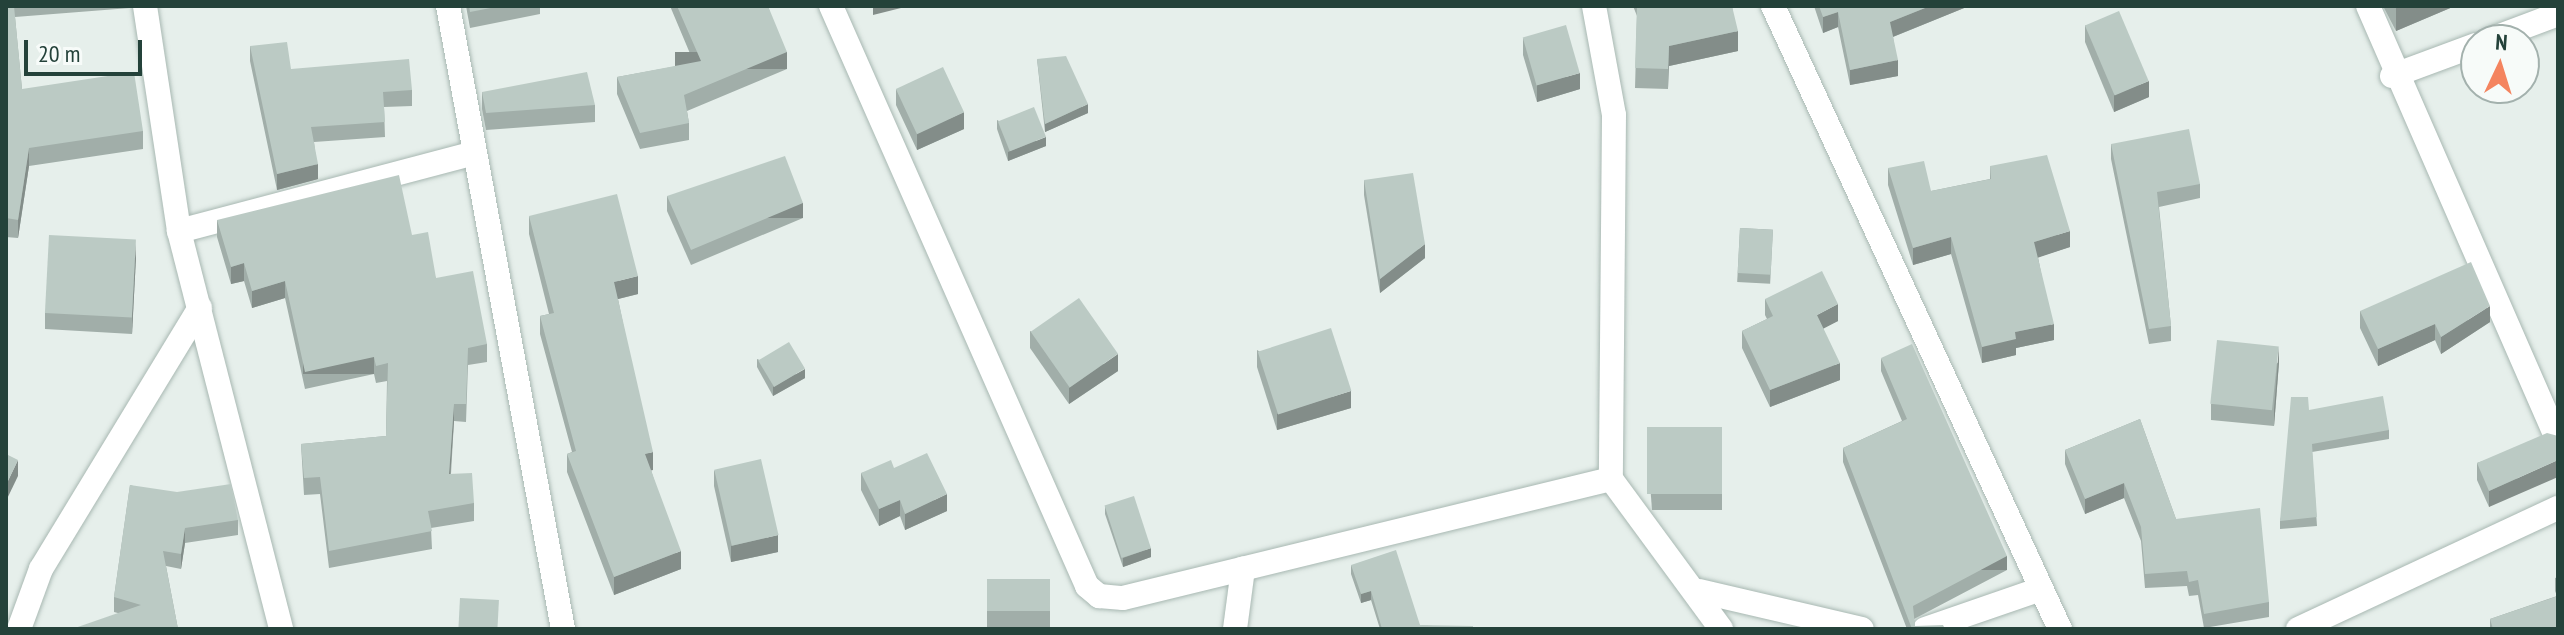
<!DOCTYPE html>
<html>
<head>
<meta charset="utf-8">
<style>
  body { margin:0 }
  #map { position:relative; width:2564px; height:635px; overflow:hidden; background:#e6efeb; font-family:"PT Sans Narrow",sans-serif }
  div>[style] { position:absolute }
  .roads { filter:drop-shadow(0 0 2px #a8b8b2) drop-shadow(0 0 2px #a8b8b2) }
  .street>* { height:24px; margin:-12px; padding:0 12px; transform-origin:12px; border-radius:12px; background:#fff }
  .wall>* { inset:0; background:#a1aea9; transform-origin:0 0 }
  .shaded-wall>* { inset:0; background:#838d89; transform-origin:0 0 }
  .building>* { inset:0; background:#bbcac4; transform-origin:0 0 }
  span { translate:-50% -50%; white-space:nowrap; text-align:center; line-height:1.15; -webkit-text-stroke:6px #f7fbf9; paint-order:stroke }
  .frame { position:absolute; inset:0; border:8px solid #24423a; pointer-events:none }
  .north { position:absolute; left:2460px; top:24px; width:80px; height:80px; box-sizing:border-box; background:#f7fbf9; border:2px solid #a3b1ad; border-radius:50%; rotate:4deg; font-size:22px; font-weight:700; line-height:32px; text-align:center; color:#24423a }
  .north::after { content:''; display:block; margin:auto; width:28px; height:36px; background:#f4845f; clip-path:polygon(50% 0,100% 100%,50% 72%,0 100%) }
  .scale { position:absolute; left:24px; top:40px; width:118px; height:36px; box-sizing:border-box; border:4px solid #24423a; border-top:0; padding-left:10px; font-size:24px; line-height:28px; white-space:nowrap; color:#24423a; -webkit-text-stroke:6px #f7fbf9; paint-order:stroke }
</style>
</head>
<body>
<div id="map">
  <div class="roads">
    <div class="street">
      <i style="left:145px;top:6px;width:228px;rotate:81.4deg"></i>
      <i style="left:179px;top:231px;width:411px;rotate:75.6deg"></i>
      <i style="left:448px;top:6px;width:634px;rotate:79.54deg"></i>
      <i style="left:831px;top:6px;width:634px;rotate:66.18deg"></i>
      <i style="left:1087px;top:586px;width:16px;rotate:40deg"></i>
      <i style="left:1099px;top:596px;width:24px;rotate:5deg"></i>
      <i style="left:1123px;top:598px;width:502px;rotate:-13.7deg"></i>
      <i style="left:1594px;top:6px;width:111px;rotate:79.6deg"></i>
      <i style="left:1614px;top:115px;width:364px;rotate:90.5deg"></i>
      <i style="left:1611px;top:479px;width:186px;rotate:53.7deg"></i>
      <i style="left:1773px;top:6px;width:686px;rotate:65.27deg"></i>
      <i style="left:2368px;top:6px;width:474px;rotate:66.4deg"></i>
      <i style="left:2489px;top:40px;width:74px;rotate:-20.6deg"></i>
      <i style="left:2392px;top:76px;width:90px;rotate:-20.3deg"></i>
      <i style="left:179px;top:231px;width:302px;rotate:-14.8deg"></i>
      <i style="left:1699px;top:591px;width:167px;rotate:13.1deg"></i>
      <i style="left:19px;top:629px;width:64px;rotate:-69.9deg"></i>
      <i style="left:41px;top:569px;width:306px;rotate:-58.7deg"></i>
      <i style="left:1235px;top:629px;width:61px;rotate:-82.4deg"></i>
      <i style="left:1925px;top:629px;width:123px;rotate:-19deg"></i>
      <i style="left:2298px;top:629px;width:287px;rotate:-25deg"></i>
    </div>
  </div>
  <div class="wall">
    <i style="clip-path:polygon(6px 6px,130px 6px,130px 8px,15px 17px,22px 89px,143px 131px,143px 149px,29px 166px,18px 238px,6px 237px)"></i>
    <i style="clip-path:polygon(466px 6px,540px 6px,540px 14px,470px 28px)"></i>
    <i style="clip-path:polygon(670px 6px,768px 6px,787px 69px,687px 111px,689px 123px,689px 140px,640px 149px,617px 94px,617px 77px,694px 63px)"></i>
    <i style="clip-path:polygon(1633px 6px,1732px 6px,1738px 51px,1669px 66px,1668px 89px,1635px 88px,1637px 16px)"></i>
    <i style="clip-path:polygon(1814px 6px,1969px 6px,1893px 37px,1898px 76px,1850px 85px,1838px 27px,1823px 33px)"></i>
    <i style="clip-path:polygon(2383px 6px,2455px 6px,2396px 31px)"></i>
    <i style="clip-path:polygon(2085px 25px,2149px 97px,2114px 112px,2085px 42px)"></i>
    <i style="clip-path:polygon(1523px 38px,1580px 89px,1537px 102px,1523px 55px)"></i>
    <i style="clip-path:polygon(250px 46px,291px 69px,412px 90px,412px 106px,384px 107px,385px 137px,314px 142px,318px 179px,277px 190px,250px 61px)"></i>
    <i style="clip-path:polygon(1037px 59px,1088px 113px,1045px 132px)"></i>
    <i style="clip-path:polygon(896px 89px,964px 129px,917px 150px,896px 105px)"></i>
    <i style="clip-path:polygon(482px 92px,595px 105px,595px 122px,486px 130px,482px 109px)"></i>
    <i style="clip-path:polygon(997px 120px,1046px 146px,1008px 161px,997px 129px)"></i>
    <i style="clip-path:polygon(2111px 144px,2200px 184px,2200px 198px,2159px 207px,2171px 326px,2171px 341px,2149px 344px,2111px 159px)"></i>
    <i style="clip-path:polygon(1990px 166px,2070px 247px,2038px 257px,2054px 340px,2016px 348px,2016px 355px,1982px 363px,1951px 254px,1913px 265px,1888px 185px,1888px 168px,1931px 191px,1990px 179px)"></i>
    <i style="clip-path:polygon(1364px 180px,1425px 258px,1380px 293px,1364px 195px)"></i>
    <i style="clip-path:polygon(667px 196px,803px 218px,691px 265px,667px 211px)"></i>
    <i style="clip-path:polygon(2558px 210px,2558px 232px,2556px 225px,2556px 211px)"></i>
    <i style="clip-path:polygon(529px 216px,638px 294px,618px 299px,653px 470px,651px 470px,681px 569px,614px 595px,567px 472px,567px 454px,572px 452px,540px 334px,540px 316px,549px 314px,529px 234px)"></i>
    <i style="clip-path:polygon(217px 220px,412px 235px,436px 278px,487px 344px,487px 362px,468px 365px,466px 422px,454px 421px,451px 474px,474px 503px,474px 521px,431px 528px,432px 549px,329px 568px,320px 494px,304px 495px,301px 444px,386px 436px,387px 381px,376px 383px,374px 374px,305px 389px,285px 298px,252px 308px,244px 281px,231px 284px,217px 237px)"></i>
    <i style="left:1740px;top:228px;width:33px;height:54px;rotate:3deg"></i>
    <i style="clip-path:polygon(136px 257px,132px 334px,45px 329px,45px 313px)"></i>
    <i style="clip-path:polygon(1765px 299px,1838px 321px,1823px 328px,1840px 380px,1770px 407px,1742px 348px,1742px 331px,1767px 319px,1765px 315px)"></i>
    <i style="clip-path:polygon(2360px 311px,2490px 322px,2441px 354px,2435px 340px,2378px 366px,2360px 328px)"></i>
    <i style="clip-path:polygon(1030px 331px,1118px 371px,1069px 404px,1030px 348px)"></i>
    <i style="clip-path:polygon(1257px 350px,1351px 408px,1277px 430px,1257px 367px)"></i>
    <i style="clip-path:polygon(1881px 358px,2007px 570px,1914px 619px,1915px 626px,1945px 629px,1907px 629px,1843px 462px,1843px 448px,1902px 421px,1881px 371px)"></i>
    <i style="clip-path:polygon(757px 359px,805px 378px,773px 396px,757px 367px)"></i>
    <i style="clip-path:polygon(2279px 362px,2274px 426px,2211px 420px,2211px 404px)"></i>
    <i style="clip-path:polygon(2309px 410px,2389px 430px,2389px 439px,2312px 452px,2317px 526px,2280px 529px,2280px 521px)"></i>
    <i style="clip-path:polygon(2140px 419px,2176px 519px,2269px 602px,2269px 617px,2204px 628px,2198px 595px,2189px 596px,2187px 586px,2145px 588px,2141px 541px,2124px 498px,2085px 514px,2065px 464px,2065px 450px)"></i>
    <i style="clip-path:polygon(1647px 427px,1722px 427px,1722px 510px,1652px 510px,1647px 443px)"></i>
    <i style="clip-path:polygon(2558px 436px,2489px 507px,2477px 480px,2477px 463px)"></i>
    <i style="clip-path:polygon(894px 468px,947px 511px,905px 530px,900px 516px,879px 526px,861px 490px,861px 473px)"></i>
    <i style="clip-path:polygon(714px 470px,778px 552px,731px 562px,714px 486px)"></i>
    <i style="clip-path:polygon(130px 485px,238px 520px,238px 535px,185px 543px,181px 569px,166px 566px,178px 629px,114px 612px,114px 597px)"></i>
    <i style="clip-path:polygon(1105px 506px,1151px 557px,1123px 567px,1105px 514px)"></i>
    <i style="clip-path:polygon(1351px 565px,1420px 625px,1473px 629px,1380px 629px,1371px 600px,1361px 603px,1351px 574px)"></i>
    <i style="clip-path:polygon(2558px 577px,2558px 629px,2490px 629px,2490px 619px,2557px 596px,2555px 591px,2555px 578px)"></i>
    <i style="left:1050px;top:579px;width:48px;height:63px;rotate:90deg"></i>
  </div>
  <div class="shaded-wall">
    <i style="clip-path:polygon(873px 6px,909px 6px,873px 15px)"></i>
    <i style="clip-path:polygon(1930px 6px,1969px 6px,1890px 38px,1890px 22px)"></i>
    <i style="clip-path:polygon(2396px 6px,2455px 6px,2396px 31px)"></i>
    <i style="clip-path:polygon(1838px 12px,1838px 27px,1823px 33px,1823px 17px)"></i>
    <i style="clip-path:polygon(1738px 31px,1738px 51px,1669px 66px,1668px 89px,1669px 46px)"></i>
    <i style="left:787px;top:52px;width:17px;height:112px;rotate:90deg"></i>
    <i style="clip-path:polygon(1898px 60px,1898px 76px,1850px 85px,1850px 70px)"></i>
    <i style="clip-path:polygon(1580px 73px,1580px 89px,1537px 102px,1537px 85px)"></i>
    <i style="clip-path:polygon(2149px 81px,2149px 97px,2114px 112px,2114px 95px)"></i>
    <i style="clip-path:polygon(1088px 104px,1088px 113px,1045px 132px,1045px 124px)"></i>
    <i style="clip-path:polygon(964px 112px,964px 129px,917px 150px,917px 133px)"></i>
    <i style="clip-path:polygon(1046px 137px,1046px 146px,1008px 161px,1008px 152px)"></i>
    <i style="clip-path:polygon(29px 148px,29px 166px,18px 238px,18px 220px)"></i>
    <i style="clip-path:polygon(318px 164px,318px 179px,277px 190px,277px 174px)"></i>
    <i style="left:803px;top:203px;width:15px;height:121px;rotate:90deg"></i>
    <i style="clip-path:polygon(2070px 231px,2070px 247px,2034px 259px,2034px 242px)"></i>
    <i style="clip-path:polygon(1951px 237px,1951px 254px,1913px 265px,1913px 248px)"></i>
    <i style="clip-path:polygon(136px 240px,136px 257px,132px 334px,132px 318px)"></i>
    <i style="clip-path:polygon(1425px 244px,1425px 258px,1380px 293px,1380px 279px)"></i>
    <i style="clip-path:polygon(244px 263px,244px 281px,231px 284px,231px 267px)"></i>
    <i style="clip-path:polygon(638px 276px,638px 294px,614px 300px,614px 282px)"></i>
    <i style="clip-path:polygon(285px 281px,285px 298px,252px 308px,252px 291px)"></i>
    <i style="clip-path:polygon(1838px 304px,1838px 321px,1817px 332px,1817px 315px)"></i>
    <i style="clip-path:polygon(2490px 306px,2490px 322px,2441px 354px,2441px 337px)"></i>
    <i style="clip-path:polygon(2054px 324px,2054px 340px,2016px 348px,2016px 355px,1982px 363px,1982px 347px,2015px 332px)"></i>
    <i style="clip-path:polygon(2435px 324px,2435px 340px,2378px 366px,2378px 349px)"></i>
    <i style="clip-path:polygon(2279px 346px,2279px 362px,2274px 426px,2274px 410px)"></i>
    <i style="clip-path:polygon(1118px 354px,1118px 371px,1069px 404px,1069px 388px)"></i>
    <i style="left:374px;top:357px;width:17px;height:71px;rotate:90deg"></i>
    <i style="clip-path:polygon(1840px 363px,1840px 380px,1770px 407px,1770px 390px)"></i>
    <i style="clip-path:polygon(805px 369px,805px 378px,773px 396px,773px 387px)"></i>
    <i style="clip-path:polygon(1351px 391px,1351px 408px,1277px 430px,1277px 414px)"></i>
    <i style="clip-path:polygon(454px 404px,454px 421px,449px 492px,449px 474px)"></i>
    <i style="clip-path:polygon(653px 452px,653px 470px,645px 472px,645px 454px)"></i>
    <i style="clip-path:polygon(18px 460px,18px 476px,6px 501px,6px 485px)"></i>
    <i style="clip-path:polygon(2558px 460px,2558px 477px,2489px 507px,2489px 491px)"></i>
    <i style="clip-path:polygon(2124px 483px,2124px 498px,2085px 514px,2085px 499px)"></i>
    <i style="clip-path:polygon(947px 494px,947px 511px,905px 530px,905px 514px)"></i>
    <i style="clip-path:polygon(900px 500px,900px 516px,879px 526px,879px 509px)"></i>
    <i style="clip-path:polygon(185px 528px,185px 543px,181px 569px,181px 554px)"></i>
    <i style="clip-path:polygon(778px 535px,778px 552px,731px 562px,731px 546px)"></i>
    <i style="clip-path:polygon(1151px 548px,1151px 557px,1123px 567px,1123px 558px)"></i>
    <i style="clip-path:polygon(681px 551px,681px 569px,614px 595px,614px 577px)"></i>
    <i style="left:2007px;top:556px;width:14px;height:106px;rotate:90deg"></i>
    <i style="clip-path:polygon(1371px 591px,1371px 600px,1361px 603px,1361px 594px)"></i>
  </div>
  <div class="building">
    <i style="clip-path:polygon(6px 6px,14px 6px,22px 89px,134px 72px,143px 131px,29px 148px,18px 220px,6px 218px)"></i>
    <i style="clip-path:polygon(469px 6px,501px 6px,470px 12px)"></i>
    <i style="clip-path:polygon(677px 6px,768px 6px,787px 52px,684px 95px,689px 123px,640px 133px,617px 77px,701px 61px)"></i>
    <i style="clip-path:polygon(1637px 6px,1732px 6px,1738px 31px,1669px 46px,1668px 69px,1635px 68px)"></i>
    <i style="clip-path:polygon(1819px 6px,1930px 6px,1890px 22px,1898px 60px,1850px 70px,1838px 12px,1823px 17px)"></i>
    <i style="left:2119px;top:11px;width:76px;height:37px;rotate:67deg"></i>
    <i style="left:1566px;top:25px;width:50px;height:45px;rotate:74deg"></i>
    <i style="clip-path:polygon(287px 42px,291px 69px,409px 59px,412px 90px,383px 92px,385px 122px,311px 127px,318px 164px,277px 174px,250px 46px)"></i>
    <i style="clip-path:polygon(1066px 56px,1088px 104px,1045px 124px,1037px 59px)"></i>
    <i style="left:943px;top:67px;width:50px;height:52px;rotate:65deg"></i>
    <i style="clip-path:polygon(587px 72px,595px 105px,486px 113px,482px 92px)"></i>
    <i style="left:1034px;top:107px;width:32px;height:39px;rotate:68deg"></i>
    <i style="clip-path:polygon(2189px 129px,2200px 184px,2157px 192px,2171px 326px,2149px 329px,2111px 144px)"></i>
    <i style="clip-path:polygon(2047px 155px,2070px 231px,2034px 242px,2054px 324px,2015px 332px,2016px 339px,1982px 347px,1951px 237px,1913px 248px,1888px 168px,1924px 161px,1931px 191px,1991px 179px,1990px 166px)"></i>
    <i style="clip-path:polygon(785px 156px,803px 203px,691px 250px,667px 196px)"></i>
    <i style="clip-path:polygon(1413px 173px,1425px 244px,1380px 279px,1364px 180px)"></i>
    <i style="clip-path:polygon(399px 175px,412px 235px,428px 232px,436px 278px,473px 271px,487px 344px,468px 348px,466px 404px,454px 404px,449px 474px,472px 473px,474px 503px,428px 511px,432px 531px,329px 551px,320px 477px,304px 478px,301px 444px,386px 436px,388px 363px,376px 366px,374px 357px,305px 372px,285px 281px,252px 291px,244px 263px,231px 267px,217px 220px)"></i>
    <i style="clip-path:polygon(617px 194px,638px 276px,614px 282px,653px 452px,645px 454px,681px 551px,614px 577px,567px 454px,576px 451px,540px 316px,554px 313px,529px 216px)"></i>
    <i style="left:1740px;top:228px;width:33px;height:45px;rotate:3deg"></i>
    <i style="left:49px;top:235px;width:87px;height:78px;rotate:3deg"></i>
    <i style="clip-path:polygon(2471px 262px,2490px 306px,2441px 337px,2435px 324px,2378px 349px,2360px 311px)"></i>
    <i style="clip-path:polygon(1822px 271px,1838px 304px,1817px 315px,1840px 363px,1770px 390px,1742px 331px,1773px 316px,1765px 299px)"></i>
    <i style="left:1079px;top:298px;width:68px;height:59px;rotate:55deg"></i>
    <i style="left:1331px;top:328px;width:66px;height:77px;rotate:72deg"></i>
    <i style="left:2217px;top:340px;width:62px;height:64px;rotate:6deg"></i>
    <i style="left:789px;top:342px;width:31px;height:36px;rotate:59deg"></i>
    <i style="clip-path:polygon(1912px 344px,2007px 556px,1913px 606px,1915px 626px,1943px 625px,1945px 629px,1912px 629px,1843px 448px,1907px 419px,1881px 358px)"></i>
    <i style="clip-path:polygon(2383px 396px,2389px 430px,2312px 444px,2317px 517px,2280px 521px,2291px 397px,2308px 397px,2309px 410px)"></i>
    <i style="clip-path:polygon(2140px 419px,2176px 519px,2260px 508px,2269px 602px,2204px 614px,2198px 580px,2189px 582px,2187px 571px,2145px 574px,2141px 527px,2124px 483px,2085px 499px,2065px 450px)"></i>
    <i style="left:1647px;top:427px;width:75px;height:67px"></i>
    <i style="clip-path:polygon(2547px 433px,2558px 436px,2558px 460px,2489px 491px,2477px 463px)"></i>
    <i style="clip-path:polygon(927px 453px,947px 494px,905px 514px,900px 500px,879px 509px,861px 473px,891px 460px,894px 468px)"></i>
    <i style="clip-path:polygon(6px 454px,18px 460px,6px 485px)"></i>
    <i style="left:761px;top:459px;width:78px;height:48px;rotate:77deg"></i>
    <i style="clip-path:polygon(231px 484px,238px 520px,185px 528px,181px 554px,163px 551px,178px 629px,72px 629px,141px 605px,114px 597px,130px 485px,177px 492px)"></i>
    <i style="left:1134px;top:496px;width:55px;height:31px;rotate:72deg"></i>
    <i style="clip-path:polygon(1396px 550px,1420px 625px,1473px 626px,1473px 629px,1382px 629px,1371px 591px,1361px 594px,1351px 565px)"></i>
    <i style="left:1050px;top:579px;width:32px;height:63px;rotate:90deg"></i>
    <i style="clip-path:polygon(2558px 596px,2558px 629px,2493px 629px,2490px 619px)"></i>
    <i style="left:460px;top:598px;width:39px;height:31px;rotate:3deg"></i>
  </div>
  <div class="frame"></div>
  <div class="north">N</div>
  <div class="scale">20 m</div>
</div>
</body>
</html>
